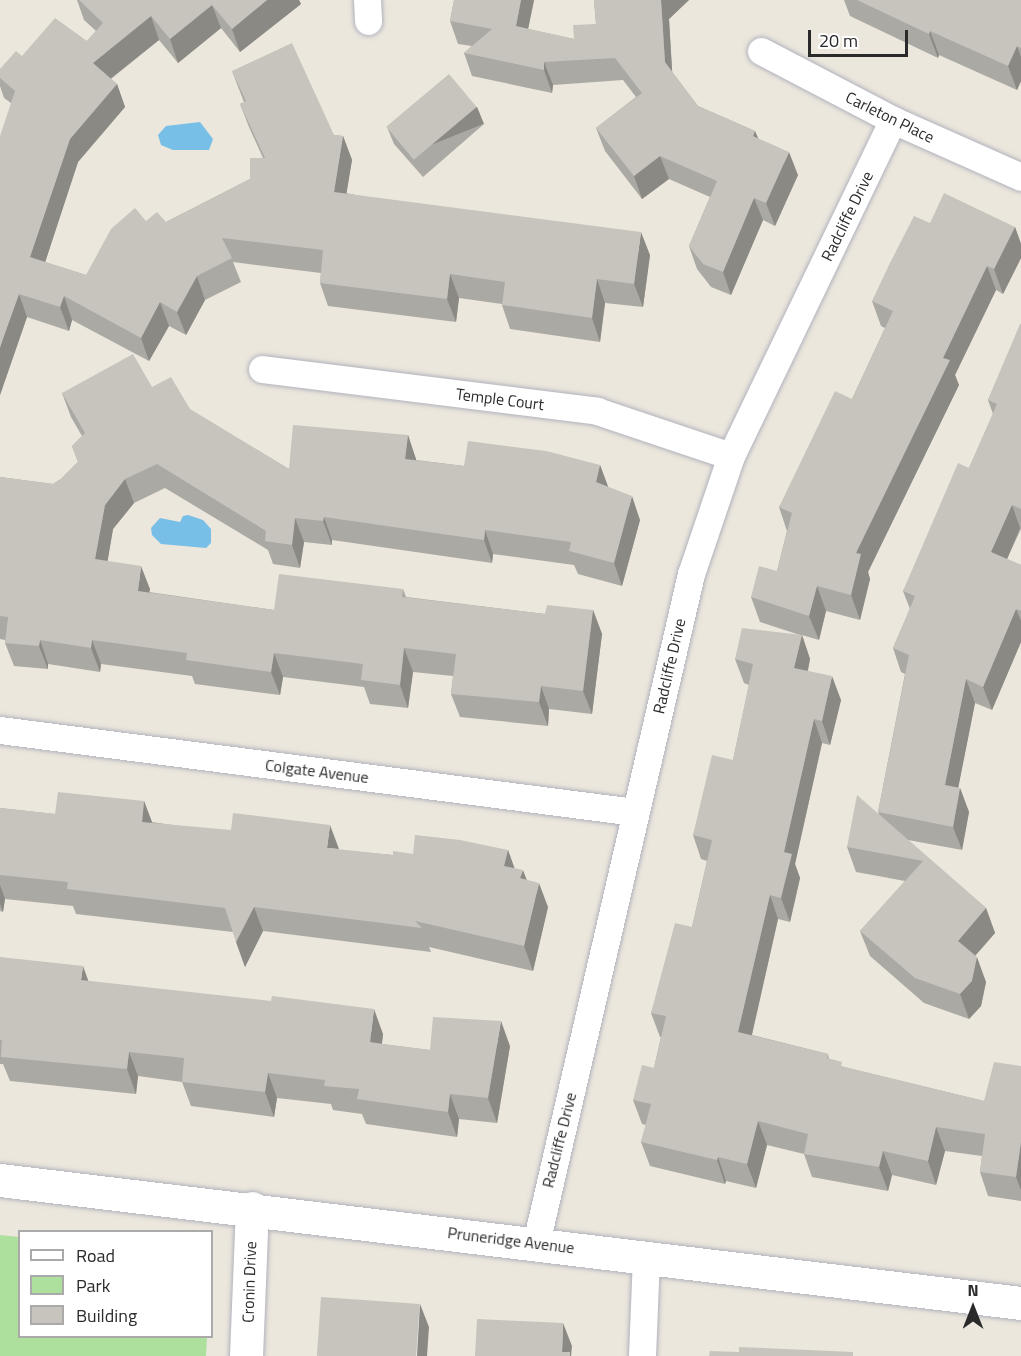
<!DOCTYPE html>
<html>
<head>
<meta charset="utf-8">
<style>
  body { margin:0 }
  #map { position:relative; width:1021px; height:1356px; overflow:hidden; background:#ece7dd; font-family:"Titillium Web",sans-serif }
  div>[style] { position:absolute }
  .green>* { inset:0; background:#addf9d }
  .water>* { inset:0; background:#77bfe7 }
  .roads { filter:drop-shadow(0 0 2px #b1b2bd) drop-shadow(0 0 2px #b1b2bd) }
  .street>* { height:27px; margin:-13.5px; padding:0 13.5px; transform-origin:13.5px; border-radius:13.5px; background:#fff }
  .secondary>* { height:33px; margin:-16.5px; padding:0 16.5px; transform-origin:16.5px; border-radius:16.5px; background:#fff }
  .wall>* { inset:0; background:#aba9a3 }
  .shaded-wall>* { inset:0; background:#8b8984; transform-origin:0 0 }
  .building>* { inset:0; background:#c7c4bd; transform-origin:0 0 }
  span { translate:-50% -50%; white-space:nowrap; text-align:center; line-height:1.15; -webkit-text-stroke:5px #fff; paint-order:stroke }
  .street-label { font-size:16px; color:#2a2a2a }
  .legend { position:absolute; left:18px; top:1230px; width:195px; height:108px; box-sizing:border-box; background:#fff; border:2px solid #aaa; margin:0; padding:8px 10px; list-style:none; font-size:18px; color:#2a2a2a }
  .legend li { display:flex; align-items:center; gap:12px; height:30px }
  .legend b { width:30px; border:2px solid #aaa }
  .north { position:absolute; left:943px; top:1278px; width:60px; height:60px; -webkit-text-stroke:4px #fff; paint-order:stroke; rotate:0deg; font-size:16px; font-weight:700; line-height:24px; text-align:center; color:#2a2a2a }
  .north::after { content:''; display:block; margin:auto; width:21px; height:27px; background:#2a2a2a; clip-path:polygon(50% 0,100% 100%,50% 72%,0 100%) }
  .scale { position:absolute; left:808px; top:30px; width:100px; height:27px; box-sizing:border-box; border:3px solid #2a2a2a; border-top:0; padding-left:8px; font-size:18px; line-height:21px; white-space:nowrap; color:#2a2a2a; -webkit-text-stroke:4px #fff; paint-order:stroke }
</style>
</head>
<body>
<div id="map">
  <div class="green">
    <i style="clip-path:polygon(0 1235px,19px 1237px,20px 1336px,207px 1337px,206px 1356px,0 1356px)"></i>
  </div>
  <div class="water">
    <i style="clip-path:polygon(200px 122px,213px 139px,209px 150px,173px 150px,161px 145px,158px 135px,166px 126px)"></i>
    <i style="clip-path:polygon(188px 515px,203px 520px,211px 529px,211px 543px,206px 548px,161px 544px,152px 535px,151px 528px,160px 518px,180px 522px,183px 516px)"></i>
  </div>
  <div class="roads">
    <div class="street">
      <i style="left:367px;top:0;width:21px;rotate:87deg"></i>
      <i style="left:761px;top:51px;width:149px;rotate:27.6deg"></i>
      <i style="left:893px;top:120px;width:140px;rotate:24deg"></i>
      <i style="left:262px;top:369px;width:338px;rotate:7.1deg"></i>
      <i style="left:597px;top:411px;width:141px;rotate:18.6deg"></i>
      <i style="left:0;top:730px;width:640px;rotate:7.36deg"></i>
      <i style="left:536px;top:1243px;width:687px;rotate:-76.96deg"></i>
      <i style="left:691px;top:574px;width:125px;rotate:-71.3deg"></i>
      <i style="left:731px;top:456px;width:373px;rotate:-64.3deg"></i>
      <i style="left:642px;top:1356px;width:99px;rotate:-87.7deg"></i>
    </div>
    <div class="secondary">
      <i style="left:0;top:1180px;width:1028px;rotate:6.87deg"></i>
      <i style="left:246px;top:1356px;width:148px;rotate:-87.7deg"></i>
    </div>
  </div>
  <div class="wall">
    <i style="clip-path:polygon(77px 0,299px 0,301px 4px,240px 52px,221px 28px,178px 63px,159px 40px,111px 79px,117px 84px,125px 107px,78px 162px,45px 262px,86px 275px,146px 221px,166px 222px,250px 179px,263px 158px,249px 127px,240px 104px,244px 102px,232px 71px,334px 135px,343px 136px,352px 160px,346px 193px,650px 255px,643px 307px,605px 303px,600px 342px,510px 329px,502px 305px,502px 304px,459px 298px,456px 322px,328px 306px,320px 283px,321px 273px,233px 262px,241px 282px,205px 300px,186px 335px,169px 326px,149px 361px,72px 320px,69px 331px,27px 317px,0 395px,11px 103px,4px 98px,0 86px,0 69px,22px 56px,87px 41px,96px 31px,84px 20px)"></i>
    <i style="clip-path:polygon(454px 0,534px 0,528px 29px,574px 39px,596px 24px,594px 0,689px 0,669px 19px,672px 72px,698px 106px,755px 131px,758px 138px,798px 175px,775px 226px,763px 220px,731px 295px,711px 287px,697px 269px,689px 246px,710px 197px,669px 179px,642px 199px,605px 151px,596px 128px,636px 97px,623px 80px,553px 85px,552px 93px,472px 76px,464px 53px,472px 46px,458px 44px,450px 21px)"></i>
    <i style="clip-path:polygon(844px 0,1021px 0,1021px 81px,1017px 90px,939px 55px,938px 58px,850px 16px)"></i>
    <i style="clip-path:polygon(477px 107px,484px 124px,423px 177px,394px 144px,387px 127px)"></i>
    <i style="clip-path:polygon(930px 223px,1015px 227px,1021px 244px,1021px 258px,1003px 294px,996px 290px,955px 375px,959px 385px,868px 572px,870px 579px,860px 620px,826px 611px,819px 640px,802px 635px,810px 659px,808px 671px,841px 700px,830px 745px,822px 743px,795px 864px,800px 878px,790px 922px,778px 919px,752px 1035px,828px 1054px,829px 1059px,843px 1067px,984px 1101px,1021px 1066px,1021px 1201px,988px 1196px,980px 1172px,982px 1156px,945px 1151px,936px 1185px,892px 1175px,888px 1191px,812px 1177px,804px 1154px,767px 1145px,756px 1188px,726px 1181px,725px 1184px,650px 1166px,641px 1142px,646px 1125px,642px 1124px,633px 1100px,654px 1068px,661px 1037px,660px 1037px,651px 1013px,692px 927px,707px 861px,701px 859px,693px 835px,733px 760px,749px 685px,744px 683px,735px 659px,800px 635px,760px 622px,751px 597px,777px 571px,787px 531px,779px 507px,852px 399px,885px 328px,881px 326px,872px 301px)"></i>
    <i style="clip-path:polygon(1021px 324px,1021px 529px,1007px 559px,1021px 565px,1021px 642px,992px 710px,975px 703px,958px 788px,960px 788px,969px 812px,962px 850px,908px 840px,986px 908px,995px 933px,975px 956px,986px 982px,981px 1006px,969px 1019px,924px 1003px,870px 956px,860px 931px,905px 881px,856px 872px,847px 847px,879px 814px,878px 812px,905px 674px,901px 672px,893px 648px,910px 609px,903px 591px,969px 468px,993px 414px,988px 400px)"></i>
    <i style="clip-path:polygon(152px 387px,289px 469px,408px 435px,416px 460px,464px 466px,600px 465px,608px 487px,640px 520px,622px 586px,578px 574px,574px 565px,493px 554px,492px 563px,332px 540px,332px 545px,304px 542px,300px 568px,273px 564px,268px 550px,165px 488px,134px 503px,113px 529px,107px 561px,150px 589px,149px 592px,274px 610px,403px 589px,406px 597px,545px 614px,593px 610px,602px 634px,592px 714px,549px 709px,548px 726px,460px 717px,451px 694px,453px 676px,413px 672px,408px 708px,370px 704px,364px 687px,283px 677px,280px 695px,195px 684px,192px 676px,101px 664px,100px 672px,48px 664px,48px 669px,14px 666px,5px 643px,5px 640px,0 639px,0 477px,53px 484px,61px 479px,78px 462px,72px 446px,82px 436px,71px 417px,62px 393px)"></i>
    <i style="clip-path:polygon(144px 801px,152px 822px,339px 850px,393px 855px,508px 850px,514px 868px,526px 880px,548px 907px,533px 971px,429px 947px,431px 952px,263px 931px,245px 967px,233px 932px,76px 914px,73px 906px,5px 899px,3px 912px,0 911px,0 808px,55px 814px)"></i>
    <i style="clip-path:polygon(0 957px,88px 981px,383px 1034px,382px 1044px,430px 1050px,510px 1046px,497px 1123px,459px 1119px,457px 1137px,366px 1124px,362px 1114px,333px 1110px,331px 1104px,277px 1098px,274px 1117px,191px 1106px,182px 1082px,138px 1076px,136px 1094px,10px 1081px,3px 1064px,0 1064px)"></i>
  </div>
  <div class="shaded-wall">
    <i style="clip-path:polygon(267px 0,299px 0,301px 4px,240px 52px,232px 29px)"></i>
    <i style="clip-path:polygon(521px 0,534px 0,524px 49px,516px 26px)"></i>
    <i style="clip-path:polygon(661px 0,689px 0,669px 19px,673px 85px,665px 62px)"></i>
    <i style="clip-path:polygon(212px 5px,221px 28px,178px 63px,170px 39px)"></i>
    <i style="clip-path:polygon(151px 16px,159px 40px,101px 86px,93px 63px)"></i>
    <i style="clip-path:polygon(930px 31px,939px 55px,938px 58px,929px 34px)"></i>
    <i style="clip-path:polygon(1017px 46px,1021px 57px,1021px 81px,1017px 90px,1008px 66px)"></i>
    <i style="clip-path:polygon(544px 62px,553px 85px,552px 93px,544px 70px)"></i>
    <i style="clip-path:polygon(117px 84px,125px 107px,78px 162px,39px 281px,30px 257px,70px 139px)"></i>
    <i style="left:477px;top:107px;width:18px;height:81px;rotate:68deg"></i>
    <i style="clip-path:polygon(755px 131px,764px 153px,753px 136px)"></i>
    <i style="clip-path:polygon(343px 136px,352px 160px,343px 215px,334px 192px)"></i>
    <i style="clip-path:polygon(789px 152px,798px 175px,775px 226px,766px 203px)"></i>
    <i style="clip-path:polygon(660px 156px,669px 179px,642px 199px,634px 176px)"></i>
    <i style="clip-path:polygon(754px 198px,763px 220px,731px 295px,723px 272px)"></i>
    <i style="clip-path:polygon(1015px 227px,1021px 244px,1021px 258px,1003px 294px,994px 269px)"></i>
    <i style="clip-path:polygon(641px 232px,650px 255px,643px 307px,634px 284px)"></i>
    <i style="clip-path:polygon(987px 266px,996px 290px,955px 375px,959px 385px,868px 572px,870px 579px,860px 620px,851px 595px,856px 553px,943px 358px)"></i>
    <i style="clip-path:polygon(450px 274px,459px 298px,456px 322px,447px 299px)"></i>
    <i style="clip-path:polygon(197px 276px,205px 300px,186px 335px,177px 312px)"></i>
    <i style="clip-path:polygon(597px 279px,605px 303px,600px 342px,592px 318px)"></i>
    <i style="clip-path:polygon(19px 294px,27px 317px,0 395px,0 347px)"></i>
    <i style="clip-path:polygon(64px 296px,72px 320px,69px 331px,60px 307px)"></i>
    <i style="clip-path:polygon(160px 302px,169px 326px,149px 361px,141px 338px)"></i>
    <i style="clip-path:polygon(408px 435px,416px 459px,413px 483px,405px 459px)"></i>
    <i style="clip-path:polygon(600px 465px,609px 489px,596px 482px)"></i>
    <i style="clip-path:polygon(125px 479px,134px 503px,113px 529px,104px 583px,95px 559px,105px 505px)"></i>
    <i style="clip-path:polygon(632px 496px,640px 520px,622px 586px,614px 563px)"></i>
    <i style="clip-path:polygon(1012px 505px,1020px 528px,1000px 576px,991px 552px)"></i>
    <i style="clip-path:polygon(324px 517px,332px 540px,332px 545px,323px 521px)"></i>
    <i style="clip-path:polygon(295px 518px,304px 542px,300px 568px,292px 545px)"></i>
    <i style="clip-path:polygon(485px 530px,493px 554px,492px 563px,484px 540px)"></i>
    <i style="clip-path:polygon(141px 566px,150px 589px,146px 614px,138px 591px)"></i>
    <i style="clip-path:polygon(817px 586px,826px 611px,819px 640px,809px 616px)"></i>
    <i style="clip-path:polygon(1016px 609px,1021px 621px,1021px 642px,992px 710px,983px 687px)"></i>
    <i style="clip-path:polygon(593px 610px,602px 634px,592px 714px,583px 691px)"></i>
    <i style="clip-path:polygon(802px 635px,810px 659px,803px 692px,794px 668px)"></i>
    <i style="clip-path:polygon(40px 640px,48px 664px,48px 669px,39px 646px)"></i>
    <i style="clip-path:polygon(92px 640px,101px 664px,100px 672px,91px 648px)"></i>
    <i style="clip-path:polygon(404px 648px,413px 672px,408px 708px,400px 685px)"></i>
    <i style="clip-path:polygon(274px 653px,283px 677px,280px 695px,271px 672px)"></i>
    <i style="clip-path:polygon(832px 676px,841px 700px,830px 745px,822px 721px)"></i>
    <i style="clip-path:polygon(966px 679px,975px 703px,954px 809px,945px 785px)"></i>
    <i style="clip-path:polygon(541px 686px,549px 709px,548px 726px,539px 702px)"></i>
    <i style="clip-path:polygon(814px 719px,822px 743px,795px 864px,800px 878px,790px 922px,781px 898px,784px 852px)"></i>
    <i style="clip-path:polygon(960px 788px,969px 812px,962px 850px,953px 827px)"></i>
    <i style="clip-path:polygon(144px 801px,153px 825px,142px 822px)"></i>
    <i style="clip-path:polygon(330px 825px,339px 849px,327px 848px)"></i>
    <i style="clip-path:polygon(508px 850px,517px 875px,504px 866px)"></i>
    <i style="clip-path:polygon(523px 870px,532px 894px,520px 878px)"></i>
    <i style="clip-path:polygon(539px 883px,548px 907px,533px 971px,524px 946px)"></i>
    <i style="clip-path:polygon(0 885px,5px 899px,3px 912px,0 904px)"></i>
    <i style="clip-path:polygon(770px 895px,778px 919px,747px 1056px,738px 1032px)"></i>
    <i style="clip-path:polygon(254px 907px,263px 931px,245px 967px,236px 942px)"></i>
    <i style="clip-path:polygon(986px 908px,995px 933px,967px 965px,958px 941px)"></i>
    <i style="clip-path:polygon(977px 957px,986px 982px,981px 1006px,969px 1019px,960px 994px)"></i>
    <i style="clip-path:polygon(83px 966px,92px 991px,81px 980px)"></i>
    <i style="clip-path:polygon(374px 1009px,383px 1034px,379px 1067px,370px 1042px)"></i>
    <i style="clip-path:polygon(501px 1021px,510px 1046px,497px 1123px,488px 1098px)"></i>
    <i style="clip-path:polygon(129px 1052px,138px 1076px,136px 1094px,127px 1069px)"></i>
    <i style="clip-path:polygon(268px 1073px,277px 1098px,274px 1117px,265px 1092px)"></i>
    <i style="clip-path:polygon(450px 1094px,459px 1119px,457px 1137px,448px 1112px)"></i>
    <i style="clip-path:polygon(758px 1121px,767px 1145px,756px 1188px,747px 1164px)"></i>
    <i style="clip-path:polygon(936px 1127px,945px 1151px,936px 1185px,928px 1161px)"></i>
    <i style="clip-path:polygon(1021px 1143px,1021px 1190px,1016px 1177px)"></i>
    <i style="clip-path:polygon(883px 1151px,892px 1175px,888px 1191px,879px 1167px)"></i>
    <i style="clip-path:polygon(718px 1157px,726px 1181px,725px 1184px,717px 1160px)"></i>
    <i style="clip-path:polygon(420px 1304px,429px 1327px,427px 1356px,417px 1356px)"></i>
    <i style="clip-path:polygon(563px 1323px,572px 1346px,571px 1356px,564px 1356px,562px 1352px)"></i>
  </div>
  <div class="building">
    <i style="clip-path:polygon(79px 0,267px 0,232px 29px,212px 5px,170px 39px,151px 16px,93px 63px,117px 84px,70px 139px,30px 257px,86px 275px,111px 229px,135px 208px,146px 221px,157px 212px,166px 222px,250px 179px,250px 158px,265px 158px,240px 104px,246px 101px,232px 71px,292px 43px,334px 135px,343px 136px,334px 192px,641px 232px,634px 284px,597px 279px,592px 318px,502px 305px,505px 282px,450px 274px,447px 299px,320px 283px,323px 250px,222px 238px,232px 258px,197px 276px,177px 312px,160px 302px,141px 338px,64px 296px,60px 307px,19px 294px,0 347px,0 136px,15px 91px,0 78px,0 69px,16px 51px,22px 56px,55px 18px,87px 41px,103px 23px)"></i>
    <i style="clip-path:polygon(454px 0,521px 0,516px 26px,574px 39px,573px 25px,596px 24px,594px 0,661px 0,665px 62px,698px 106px,755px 131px,753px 136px,789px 152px,766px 203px,754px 198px,723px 272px,703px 264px,689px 246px,717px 181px,660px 156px,634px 176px,596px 128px,642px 93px,615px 58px,544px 62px,544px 70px,464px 53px,492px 29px,450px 21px)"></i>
    <i style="clip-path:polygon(857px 0,1021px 0,1021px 48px,1017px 46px,1008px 66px,930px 31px,929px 34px)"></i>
    <i style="left:449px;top:74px;width:43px;height:82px;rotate:50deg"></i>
    <i style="clip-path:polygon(944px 193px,1015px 227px,994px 269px,987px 266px,943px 358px,950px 360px,856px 553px,861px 554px,851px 595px,817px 586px,809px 616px,751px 597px,759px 566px,777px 571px,792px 513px,779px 507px,835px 391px,852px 399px,893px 311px,872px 301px,889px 265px,914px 216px,930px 223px)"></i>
    <i style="clip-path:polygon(1020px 324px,1021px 324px,1021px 509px,1012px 505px,991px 552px,1021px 565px,1021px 611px,1016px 609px,983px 687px,966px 679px,945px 785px,960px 788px,953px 827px,878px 812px,909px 655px,893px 648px,915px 596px,903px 591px,958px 463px,969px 468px,997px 404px,988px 400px)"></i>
    <i style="clip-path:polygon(133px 354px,152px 387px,171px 377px,190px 409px,289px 469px,293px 425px,408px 435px,405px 459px,464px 466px,468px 441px,546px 451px,600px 465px,596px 482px,632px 496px,614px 563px,569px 551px,571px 542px,485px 530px,484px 540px,324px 517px,323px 521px,295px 518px,292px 545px,265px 541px,266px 531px,157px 464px,125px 479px,105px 505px,95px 559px,141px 566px,138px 591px,274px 610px,279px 574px,403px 589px,402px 597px,545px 614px,547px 605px,593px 610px,583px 691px,541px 686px,539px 702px,451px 694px,456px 654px,404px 648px,400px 685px,361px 680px,363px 664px,274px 653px,271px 672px,186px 660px,187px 653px,92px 640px,91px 648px,40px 640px,39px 646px,5px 643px,8px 617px,0 616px,0 477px,53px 484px,61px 479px,78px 462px,72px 446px,85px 433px,62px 393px)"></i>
    <i style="clip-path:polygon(742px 628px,802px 635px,794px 668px,832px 676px,822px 721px,814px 719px,784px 852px,792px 854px,781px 898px,770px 895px,738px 1032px,828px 1054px,827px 1058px,842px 1062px,841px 1066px,984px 1101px,994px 1062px,1021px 1066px,1021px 1142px,1016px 1177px,980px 1172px,985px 1134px,936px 1127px,928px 1161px,883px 1151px,879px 1167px,804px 1154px,808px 1134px,758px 1121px,747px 1164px,718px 1157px,717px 1160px,641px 1142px,651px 1104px,633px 1100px,642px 1065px,654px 1068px,666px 1016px,651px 1013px,675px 923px,692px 927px,712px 840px,693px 835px,712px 755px,733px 760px,753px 664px,735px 659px)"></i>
    <i style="clip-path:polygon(58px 792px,144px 801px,142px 822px,231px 830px,233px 813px,330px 825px,327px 848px,393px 855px,393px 851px,413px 854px,415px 835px,460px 840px,508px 850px,504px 866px,523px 870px,520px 878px,539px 883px,524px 946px,415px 921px,422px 928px,254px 907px,236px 942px,225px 908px,67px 889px,68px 882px,0 875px,0 808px,55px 814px)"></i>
    <i style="clip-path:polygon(857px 795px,986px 908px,958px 941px,977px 957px,972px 981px,960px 994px,915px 978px,860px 931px,923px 861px,847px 847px)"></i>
    <i style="clip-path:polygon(0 957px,83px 966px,81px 980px,271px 1001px,272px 996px,374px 1009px,370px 1042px,397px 1046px,430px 1050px,433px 1017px,501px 1021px,488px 1098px,450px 1094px,448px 1112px,357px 1099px,359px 1089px,324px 1086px,325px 1080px,268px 1073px,265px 1092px,182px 1082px,184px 1058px,129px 1052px,127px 1069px,1px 1057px,2px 1040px,0 1040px)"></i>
    <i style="left:321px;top:1297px;width:99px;height:59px;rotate:4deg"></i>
    <i style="clip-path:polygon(477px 1319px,563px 1323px,562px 1352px,570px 1352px,570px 1356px,475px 1356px)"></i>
    <i style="clip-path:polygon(739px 1347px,853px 1352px,853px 1356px,709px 1356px,710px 1351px,739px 1352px)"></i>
  </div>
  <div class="street-label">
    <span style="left:890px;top:117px;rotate:26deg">Carleton Place</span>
    <span style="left:847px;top:216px;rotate:-64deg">Radcliffe Drive</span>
    <span style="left:500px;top:399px;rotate:7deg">Temple Court</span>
    <span style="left:669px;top:666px;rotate:-77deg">Radcliffe Drive</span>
    <span style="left:317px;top:771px;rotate:7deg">Colgate Avenue</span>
    <span style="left:559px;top:1140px;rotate:-76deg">Radcliffe Drive</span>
    <span style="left:511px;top:1240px;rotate:7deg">Pruneridge Avenue</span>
    <span style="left:249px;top:1282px;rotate:-88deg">Cronin Drive</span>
  </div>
  <ul class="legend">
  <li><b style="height:8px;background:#fff"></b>Road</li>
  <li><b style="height:16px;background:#addf9d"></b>Park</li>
  <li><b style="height:16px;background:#c7c4bd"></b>Building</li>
  </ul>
  <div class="north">N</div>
  <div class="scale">20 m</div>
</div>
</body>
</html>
